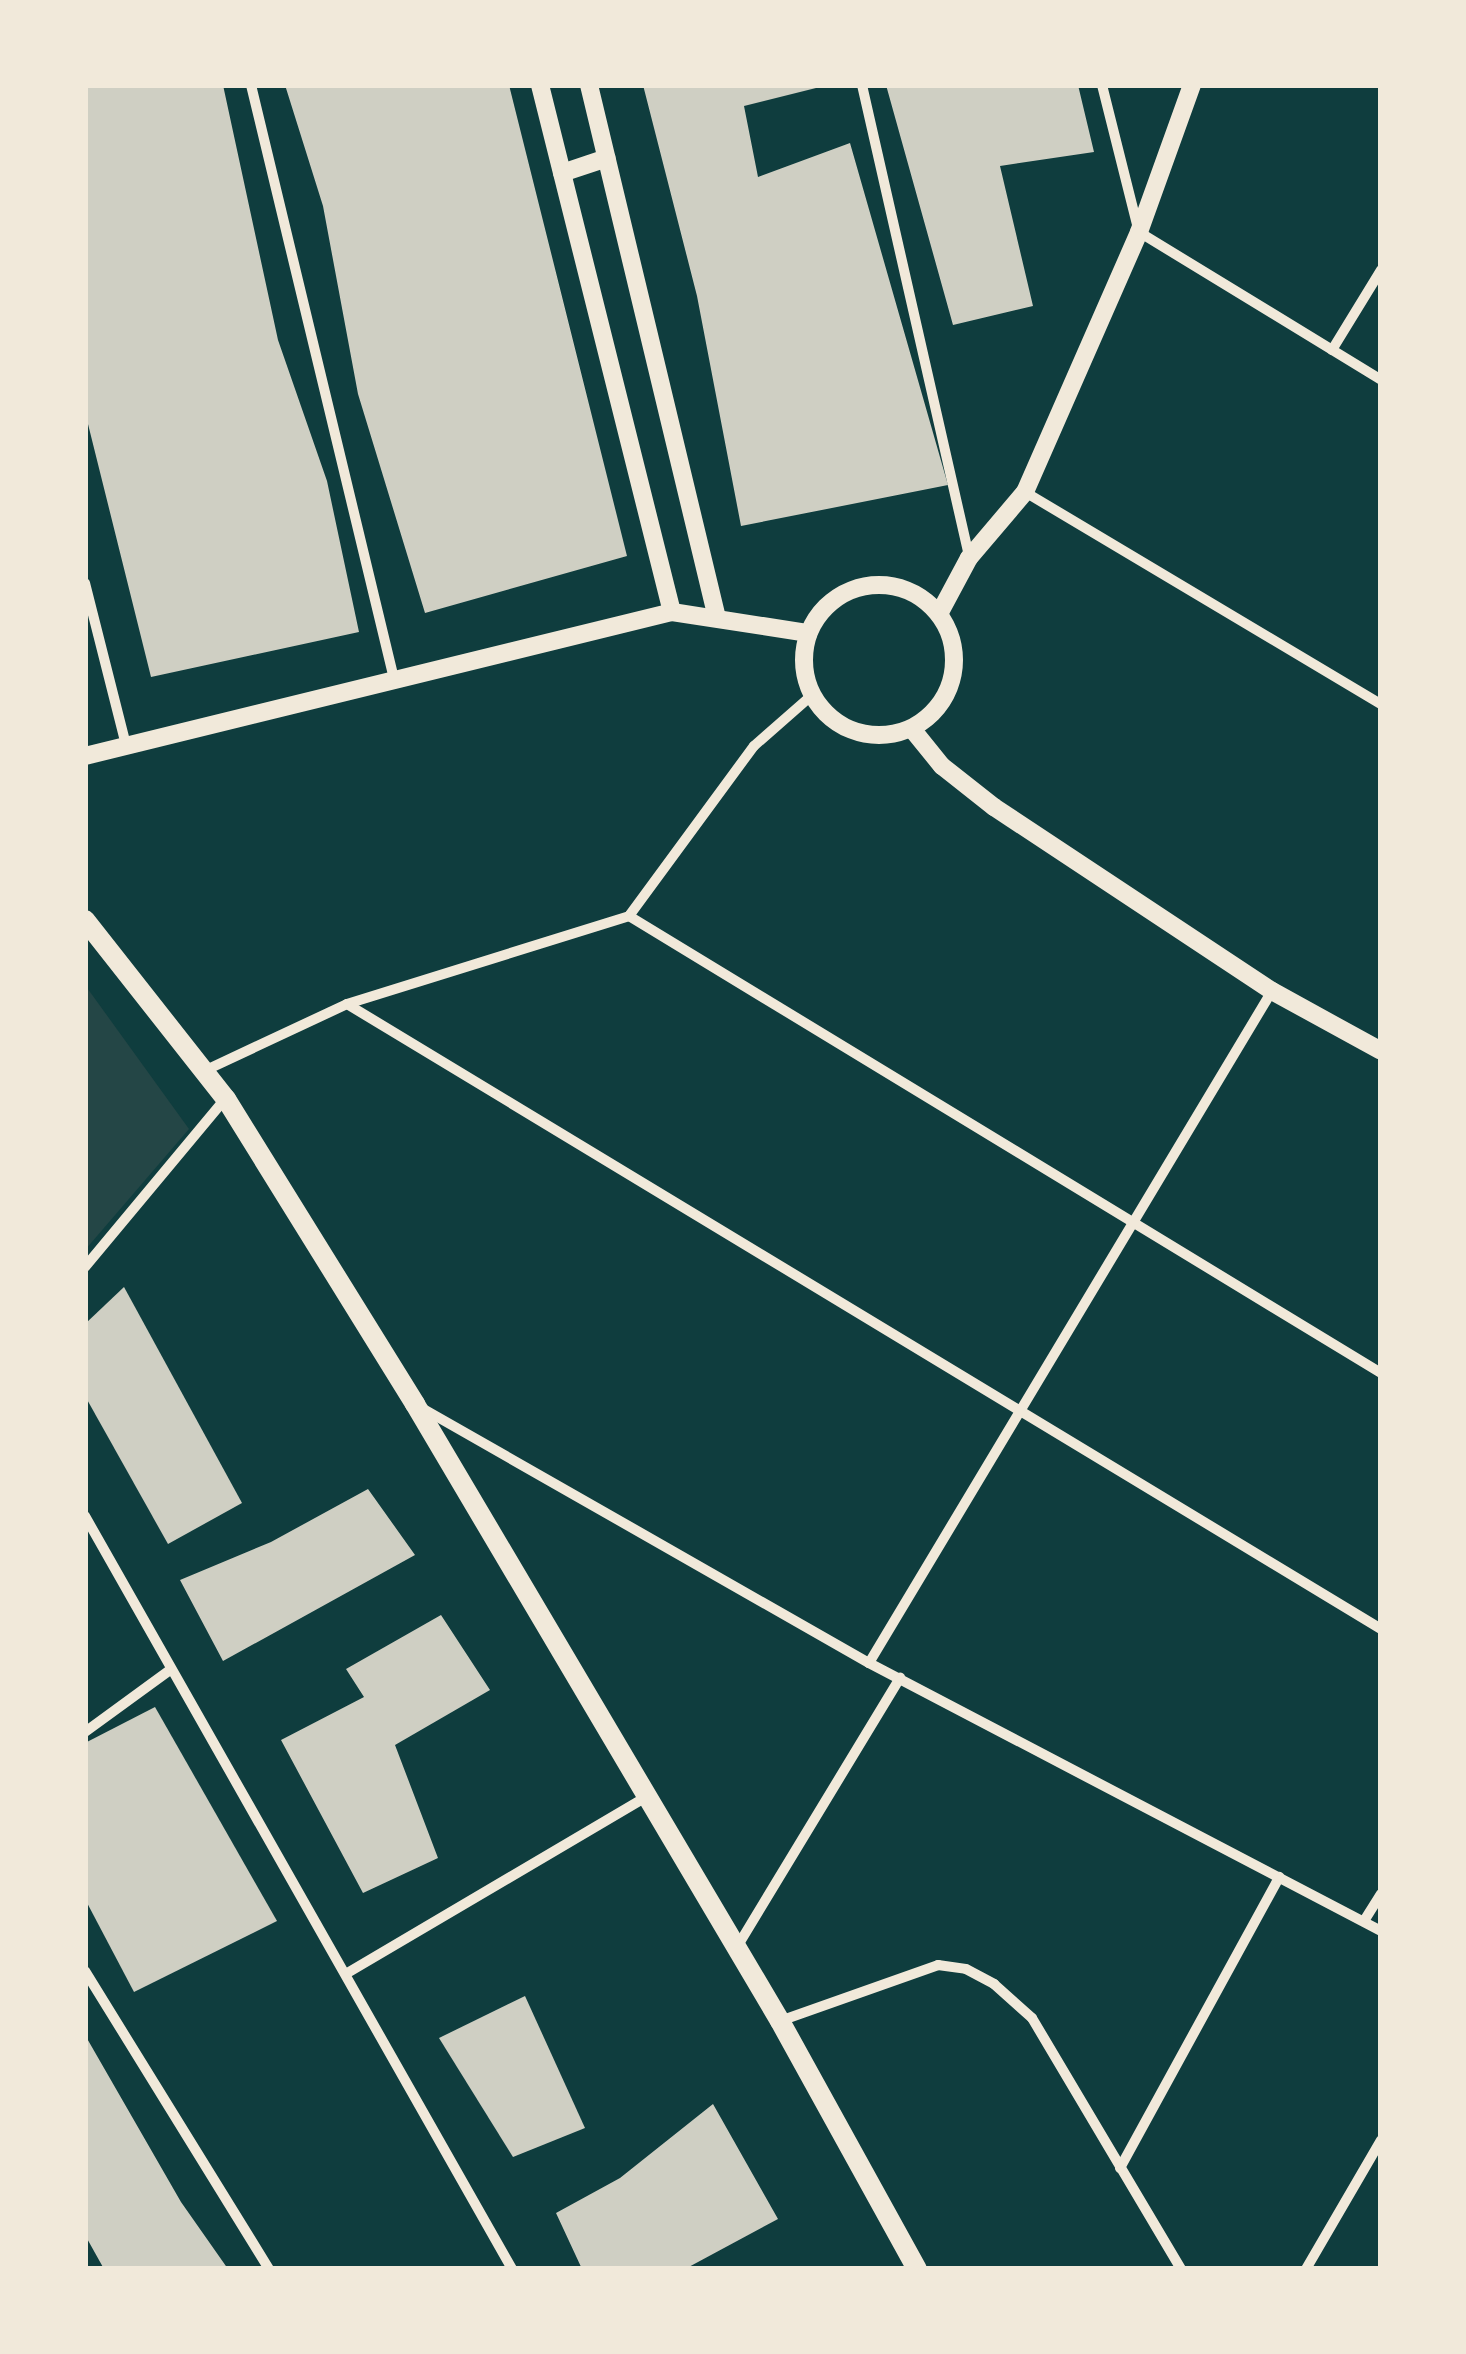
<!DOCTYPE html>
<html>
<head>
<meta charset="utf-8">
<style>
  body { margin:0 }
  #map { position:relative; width:1466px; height:2354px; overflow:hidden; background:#0f3d3e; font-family:Jost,sans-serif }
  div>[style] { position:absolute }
  .green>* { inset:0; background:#244646 }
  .building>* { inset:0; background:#cfcfc3 }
  .minor>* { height:10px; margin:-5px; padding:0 5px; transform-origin:5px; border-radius:5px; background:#f1e9da }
  .tertiary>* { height:18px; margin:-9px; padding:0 9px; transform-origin:9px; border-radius:9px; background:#f1e9da }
  .tertiary>.ring { margin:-9px; padding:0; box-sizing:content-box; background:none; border:18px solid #f1e9da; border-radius:50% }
  .secondary>* { height:20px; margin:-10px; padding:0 10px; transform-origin:10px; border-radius:10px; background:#f1e9da }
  span { translate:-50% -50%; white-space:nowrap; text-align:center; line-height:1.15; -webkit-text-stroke:10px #f1e9da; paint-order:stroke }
  .frame { position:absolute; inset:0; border:88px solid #f1e9da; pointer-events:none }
</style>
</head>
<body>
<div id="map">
  <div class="green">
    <i style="clip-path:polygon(85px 985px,189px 1129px,85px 1250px)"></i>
  </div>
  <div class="building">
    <i style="clip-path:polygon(85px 85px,223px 85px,278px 340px,327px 481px,359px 632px,151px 677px,85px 412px)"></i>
    <i style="clip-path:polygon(285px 85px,509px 85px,627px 556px,425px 613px,358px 394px,323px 206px)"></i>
    <i style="clip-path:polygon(643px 85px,828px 85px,744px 106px,758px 177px,850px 143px,948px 485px,741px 526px,697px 296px)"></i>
    <i style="clip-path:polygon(886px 85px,1078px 85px,1094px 152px,1000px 166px,1033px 306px,953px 325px)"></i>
    <i style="clip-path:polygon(124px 1287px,242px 1503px,168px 1544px,85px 1396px,85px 1324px)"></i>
    <i style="clip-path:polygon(368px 1489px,415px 1555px,223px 1661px,180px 1580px,271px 1542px)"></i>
    <i style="clip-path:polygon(441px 1615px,490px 1690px,395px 1745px,438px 1858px,363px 1893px,281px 1740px,364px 1697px,346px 1669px)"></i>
    <i style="clip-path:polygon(155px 1707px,277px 1921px,134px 1992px,85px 1899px,85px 1743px)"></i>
    <i style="clip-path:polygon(525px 1996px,585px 2128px,513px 2157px,439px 2038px)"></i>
    <i style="clip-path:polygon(85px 2035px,181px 2202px,228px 2269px,104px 2269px,85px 2235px)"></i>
    <i style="clip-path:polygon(713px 2104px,778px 2219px,685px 2269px,582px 2269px,556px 2213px,620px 2178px)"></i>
  </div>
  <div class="minor">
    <i style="left:251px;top:85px;width:611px;rotate:76.46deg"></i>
    <i style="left:862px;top:85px;width:484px;rotate:77.2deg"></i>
    <i style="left:1102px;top:85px;width:152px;rotate:75.9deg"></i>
    <i style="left:1139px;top:232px;width:284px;rotate:31.4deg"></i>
    <i style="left:1332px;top:350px;width:94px;rotate:-58.5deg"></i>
    <i style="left:1025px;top:492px;width:414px;rotate:30.8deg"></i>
    <i style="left:85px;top:583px;width:163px;rotate:75.8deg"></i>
    <i style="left:629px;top:916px;width:880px;rotate:31.29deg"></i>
    <i style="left:347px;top:1004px;width:1208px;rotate:31.15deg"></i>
    <i style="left:204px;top:1071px;width:158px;rotate:-25.1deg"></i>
    <i style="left:347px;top:1004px;width:295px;rotate:-17.3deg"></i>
    <i style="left:629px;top:916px;width:211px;rotate:-53.7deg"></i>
    <i style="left:754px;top:746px;width:77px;rotate:-41.3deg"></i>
    <i style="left:85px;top:1267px;width:219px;rotate:-50.2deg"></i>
    <i style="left:420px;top:1407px;width:517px;rotate:29.69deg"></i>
    <i style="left:869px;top:1663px;width:578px;rotate:27.63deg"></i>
    <i style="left:85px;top:1516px;width:866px;rotate:60.44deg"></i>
    <i style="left:869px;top:1663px;width:784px;rotate:-59.05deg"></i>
    <i style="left:85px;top:1732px;width:105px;rotate:-36.1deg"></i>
    <i style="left:1364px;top:1921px;width:32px;rotate:-58deg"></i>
    <i style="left:737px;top:1947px;width:315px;rotate:-58.8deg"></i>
    <i style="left:85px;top:1971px;width:350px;rotate:58.3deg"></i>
    <i style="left:349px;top:1972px;width:342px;rotate:-30.5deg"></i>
    <i style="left:780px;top:2021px;width:168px;rotate:-19.5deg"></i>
    <i style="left:938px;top:1965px;width:28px;rotate:8deg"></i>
    <i style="left:966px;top:1969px;width:32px;rotate:28deg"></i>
    <i style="left:994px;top:1984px;width:51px;rotate:41.8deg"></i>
    <i style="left:1032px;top:2018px;width:292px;rotate:59.3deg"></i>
    <i style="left:1120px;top:2168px;width:332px;rotate:-61.3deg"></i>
    <i style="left:1306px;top:2269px;width:149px;rotate:-59.8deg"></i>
  </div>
  <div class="tertiary">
    <i style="left:540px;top:85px;width:543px;rotate:75.94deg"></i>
    <i style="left:589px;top:85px;width:544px;rotate:76.5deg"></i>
    <i style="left:562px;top:173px;width:47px;rotate:-18.4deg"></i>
    <i class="ring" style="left:804px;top:585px;width:132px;height:132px"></i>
    <i style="left:939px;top:614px;width:64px;rotate:-61.8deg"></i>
    <i style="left:969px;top:558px;width:87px;rotate:-49.7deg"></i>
    <i style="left:1025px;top:492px;width:284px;rotate:-66.3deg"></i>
    <i style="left:1139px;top:232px;width:156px;rotate:-70.2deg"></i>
    <i style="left:912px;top:729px;width:48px;rotate:51deg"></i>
    <i style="left:942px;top:766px;width:66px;rotate:38.3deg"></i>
    <i style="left:994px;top:807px;width:333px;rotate:33.5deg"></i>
    <i style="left:1272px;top:991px;width:124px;rotate:28.8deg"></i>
    <i style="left:85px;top:756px;width:604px;rotate:-13.78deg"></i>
    <i style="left:672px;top:612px;width:138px;rotate:8.8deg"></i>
  </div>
  <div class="secondary">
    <i style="left:85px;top:920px;width:228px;rotate:51.8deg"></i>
    <i style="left:226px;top:1099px;width:359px;rotate:58.2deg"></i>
    <i style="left:415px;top:1404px;width:717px;rotate:59.39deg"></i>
    <i style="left:780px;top:2021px;width:283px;rotate:61.1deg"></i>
  </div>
  <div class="frame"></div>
</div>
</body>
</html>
